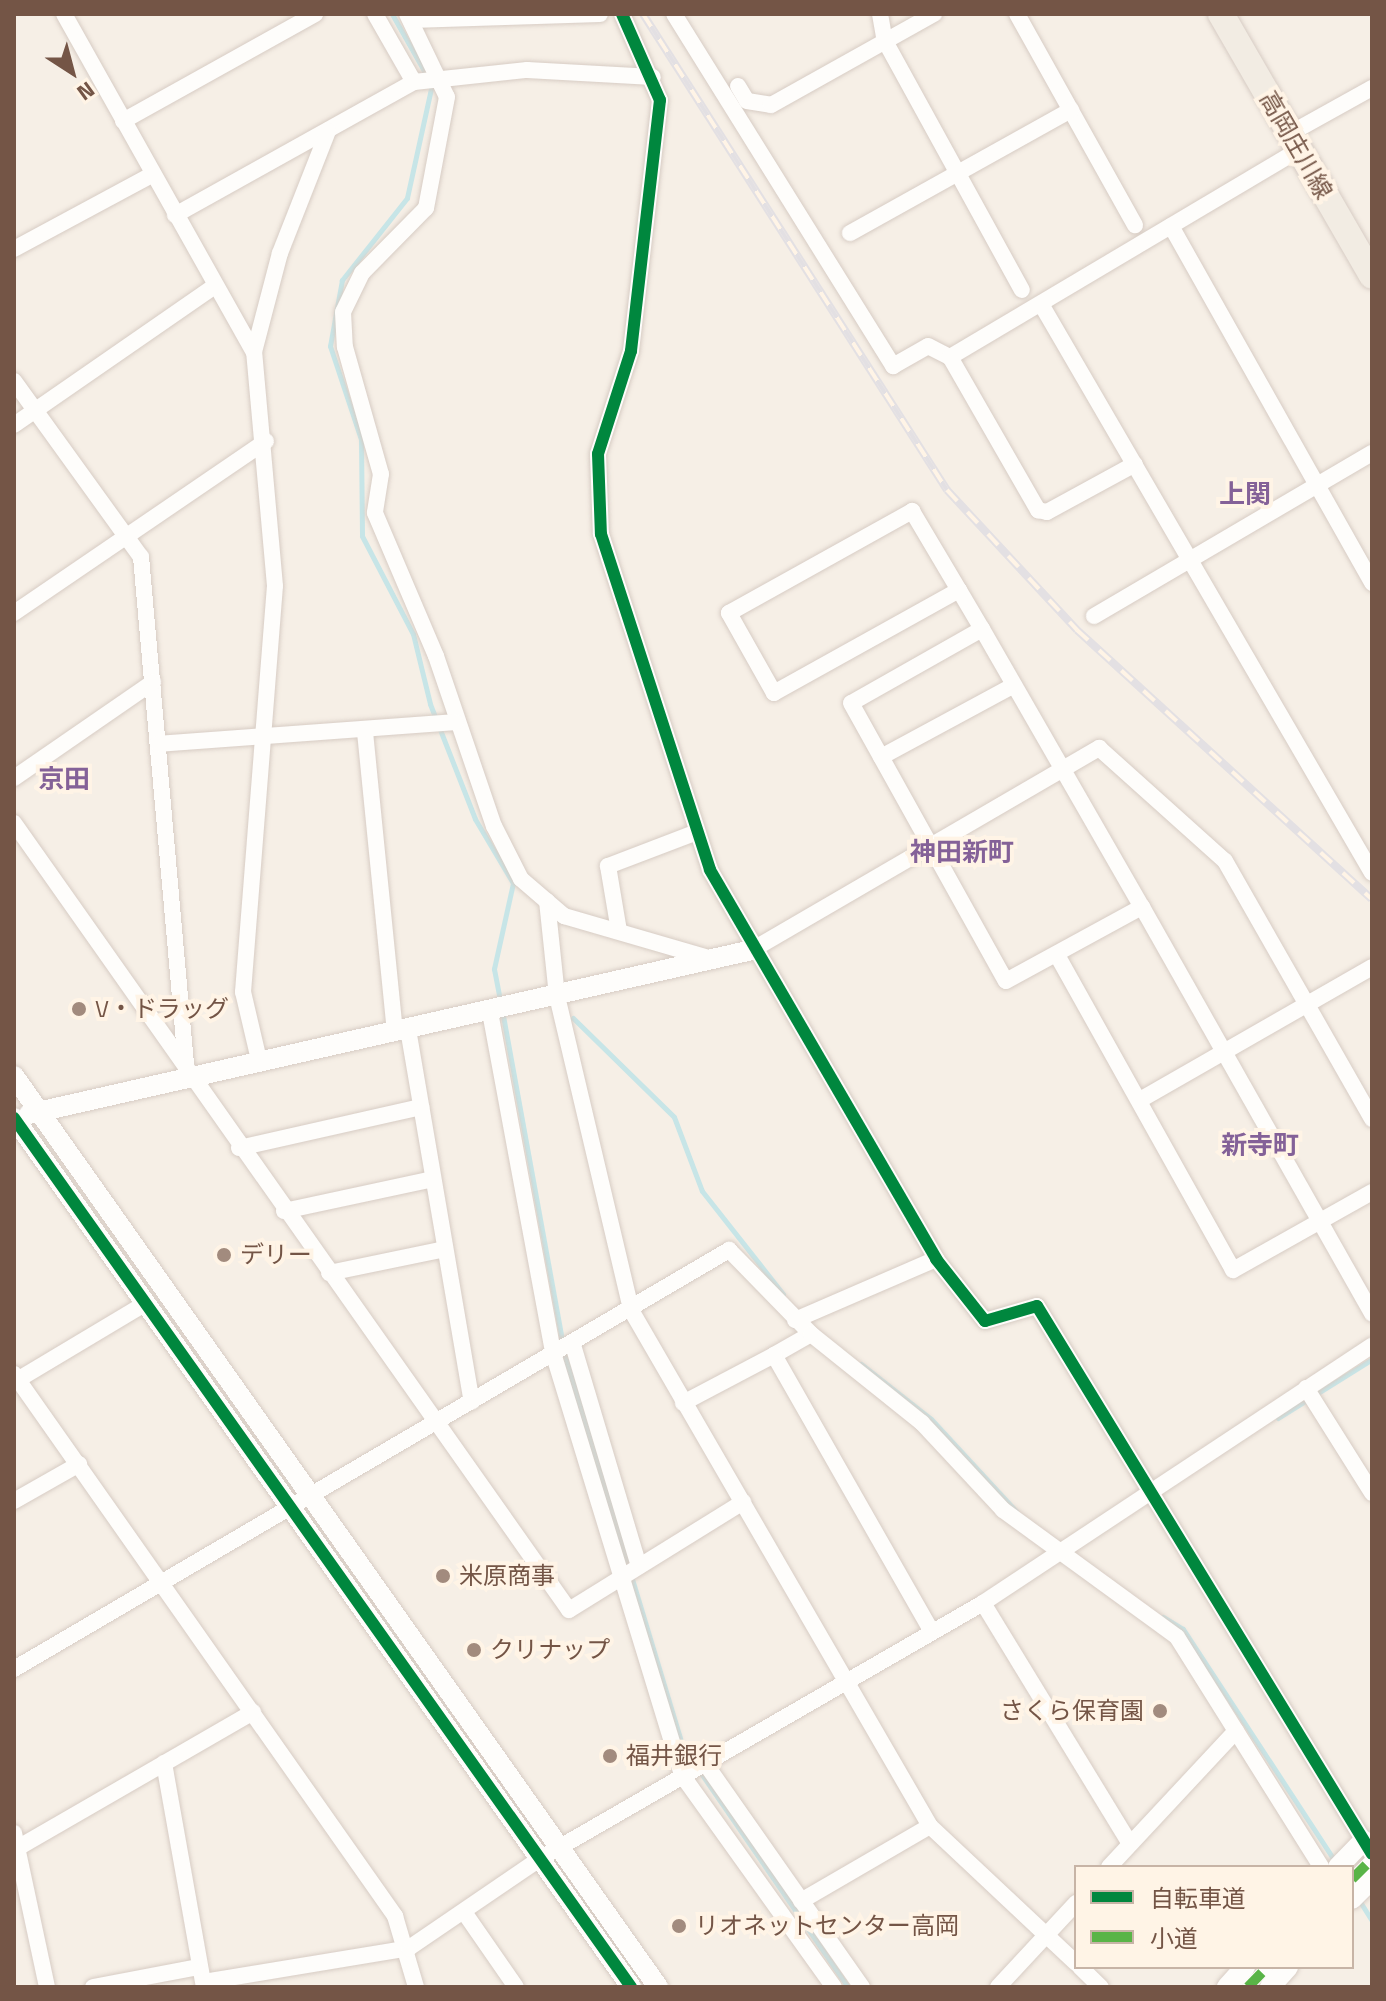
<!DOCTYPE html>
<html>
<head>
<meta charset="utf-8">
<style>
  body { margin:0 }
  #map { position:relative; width:1386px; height:2001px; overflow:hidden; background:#f6efe6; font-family:"Titillium Web","Noto Sans JP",sans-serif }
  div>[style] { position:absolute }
  .stream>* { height:5px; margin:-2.5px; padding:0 2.5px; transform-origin:2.5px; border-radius:2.5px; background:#c7e5e7 }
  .roads { filter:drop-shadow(0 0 2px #d7ccc4) drop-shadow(0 0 2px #d7ccc4) }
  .pedestrian>* { height:12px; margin:-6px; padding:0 6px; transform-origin:6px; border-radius:6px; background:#fefdfb }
  .minor>* { height:16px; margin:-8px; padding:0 8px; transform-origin:8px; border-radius:8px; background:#fefdfb }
  .tertiary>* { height:20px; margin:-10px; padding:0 10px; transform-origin:10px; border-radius:10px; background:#fefdfb }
  .primary>* { height:26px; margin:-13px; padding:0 13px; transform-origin:13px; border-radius:13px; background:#f2ece3 }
  .rail>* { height:8px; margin-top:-4px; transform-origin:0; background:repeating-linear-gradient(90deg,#fff4e6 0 15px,#e3e0e3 0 30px); box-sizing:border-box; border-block:2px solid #e3e0e3 }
  .quiet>* { height:10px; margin-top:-5px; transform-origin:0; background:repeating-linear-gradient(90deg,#59b447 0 20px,transparent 0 30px) }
  .cycleway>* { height:12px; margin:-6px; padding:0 6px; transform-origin:6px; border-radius:6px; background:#00873e }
  .dots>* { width:22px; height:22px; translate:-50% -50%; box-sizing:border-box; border:4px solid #fff4e6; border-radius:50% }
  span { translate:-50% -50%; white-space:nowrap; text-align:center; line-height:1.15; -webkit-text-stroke:8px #fff4e6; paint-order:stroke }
  .street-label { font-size:24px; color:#745546 }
  .poi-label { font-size:24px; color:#745546 }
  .left { translate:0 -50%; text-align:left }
  .right { translate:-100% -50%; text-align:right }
  .neighbourhood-label { font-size:26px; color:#846198; font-weight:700 }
  .frame { position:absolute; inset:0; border:16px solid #745546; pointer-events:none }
  .legend { position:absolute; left:1074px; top:1865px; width:280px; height:104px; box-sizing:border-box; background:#fff4e6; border:2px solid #c7b4a6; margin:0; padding:10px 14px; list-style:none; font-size:24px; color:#745546 }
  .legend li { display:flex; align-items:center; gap:16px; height:40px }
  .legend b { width:40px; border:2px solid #c7b4a6 }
  .north { position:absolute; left:32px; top:32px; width:80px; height:80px; -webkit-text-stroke:6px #fff4e6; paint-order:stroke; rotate:144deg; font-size:22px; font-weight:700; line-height:32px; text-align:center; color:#745546 }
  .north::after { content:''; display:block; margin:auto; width:28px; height:36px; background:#745546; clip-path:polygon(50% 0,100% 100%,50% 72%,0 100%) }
</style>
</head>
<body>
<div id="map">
  <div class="stream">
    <i style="left:392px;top:14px;width:71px;rotate:60.6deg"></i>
    <i style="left:432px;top:84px;width:117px;rotate:102.4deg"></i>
    <i style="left:407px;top:198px;width:105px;rotate:128.4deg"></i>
    <i style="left:342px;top:280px;width:67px;rotate:100.3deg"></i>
    <i style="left:330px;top:346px;width:98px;rotate:71.6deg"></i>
    <i style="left:361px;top:439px;width:97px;rotate:89.4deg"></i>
    <i style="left:362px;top:536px;width:110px;rotate:62.5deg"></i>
    <i style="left:413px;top:634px;width:72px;rotate:76.3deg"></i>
    <i style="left:430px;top:704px;width:123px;rotate:68.6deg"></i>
    <i style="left:475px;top:819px;width:74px;rotate:59.3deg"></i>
    <i style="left:513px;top:883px;width:88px;rotate:102.5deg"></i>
    <i style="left:494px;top:969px;width:32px;rotate:79deg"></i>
    <i style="left:502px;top:1010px;width:353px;rotate:79.7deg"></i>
    <i style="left:565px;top:1357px;width:407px;rotate:73.2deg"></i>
    <i style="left:683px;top:1747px;width:291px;rotate:55.5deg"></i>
    <i style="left:573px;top:1018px;width:141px;rotate:44.4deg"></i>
    <i style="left:674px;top:1117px;width:79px;rotate:69.3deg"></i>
    <i style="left:702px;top:1191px;width:131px;rotate:51.8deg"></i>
    <i style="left:861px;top:1364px;width:89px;rotate:38.2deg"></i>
    <i style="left:931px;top:1419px;width:125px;rotate:47.3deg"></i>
    <i style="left:1278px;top:1418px;width:111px;rotate:-32.1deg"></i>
    <i style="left:1163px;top:1617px;width:23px;rotate:31deg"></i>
    <i style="left:1183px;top:1629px;width:280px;rotate:56.8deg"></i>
    <i style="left:1359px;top:1900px;width:25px;rotate:58deg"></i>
  </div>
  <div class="roads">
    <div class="pedestrian">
      <i style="left:1352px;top:1879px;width:28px;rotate:-45deg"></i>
      <i style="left:1248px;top:1987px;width:28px;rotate:-46deg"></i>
    </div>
    <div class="minor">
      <i style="left:64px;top:14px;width:388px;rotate:60.7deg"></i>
      <i style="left:375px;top:14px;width:78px;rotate:60.2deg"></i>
      <i style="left:407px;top:14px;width:92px;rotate:64.3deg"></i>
      <i style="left:447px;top:97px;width:113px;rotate:100.7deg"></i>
      <i style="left:426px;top:208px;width:91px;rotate:134.6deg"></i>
      <i style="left:362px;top:273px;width:43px;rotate:116deg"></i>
      <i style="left:343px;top:312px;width:35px;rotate:87deg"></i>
      <i style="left:345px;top:347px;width:132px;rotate:74.2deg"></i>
      <i style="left:381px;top:474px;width:39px;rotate:99deg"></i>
      <i style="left:375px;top:513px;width:155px;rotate:66.9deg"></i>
      <i style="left:436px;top:656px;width:180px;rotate:71.2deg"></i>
      <i style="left:494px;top:826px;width:59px;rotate:63deg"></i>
      <i style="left:521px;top:879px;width:57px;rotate:40.7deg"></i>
      <i style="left:564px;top:916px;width:154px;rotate:16.2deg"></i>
      <i style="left:622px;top:14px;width:94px;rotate:66.2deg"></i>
      <i style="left:660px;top:100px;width:253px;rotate:96.6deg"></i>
      <i style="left:631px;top:351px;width:108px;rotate:107.8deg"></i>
      <i style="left:598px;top:454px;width:80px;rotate:87.9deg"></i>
      <i style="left:601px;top:534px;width:353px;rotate:72deg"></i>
      <i style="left:710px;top:870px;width:450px;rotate:59.8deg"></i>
      <i style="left:936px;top:1259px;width:79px;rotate:51.7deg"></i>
      <i style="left:985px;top:1321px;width:54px;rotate:-16.1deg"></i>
      <i style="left:1037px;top:1306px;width:642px;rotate:58.56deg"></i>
      <i style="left:674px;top:14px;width:415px;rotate:58.1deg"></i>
      <i style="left:893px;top:366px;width:40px;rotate:-29.7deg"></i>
      <i style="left:928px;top:346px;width:25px;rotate:27deg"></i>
      <i style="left:950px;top:357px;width:406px;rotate:-30.7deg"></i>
      <i style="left:880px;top:14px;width:27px;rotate:80deg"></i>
      <i style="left:885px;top:41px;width:284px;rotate:61.2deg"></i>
      <i style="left:1017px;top:14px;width:242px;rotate:60.8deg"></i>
      <i style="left:411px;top:20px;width:189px;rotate:-1.8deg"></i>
      <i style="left:738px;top:86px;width:17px;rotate:59deg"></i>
      <i style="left:747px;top:101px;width:24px;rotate:9deg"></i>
      <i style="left:771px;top:105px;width:187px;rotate:-29.2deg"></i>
      <i style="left:123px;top:121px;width:220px;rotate:-29.1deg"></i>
      <i style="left:1289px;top:134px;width:95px;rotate:-29deg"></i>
      <i style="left:175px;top:215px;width:274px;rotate:-29.1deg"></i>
      <i style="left:414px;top:82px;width:114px;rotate:-6.1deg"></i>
      <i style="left:527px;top:70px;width:126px;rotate:3.2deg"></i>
      <i style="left:1171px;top:226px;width:410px;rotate:60.6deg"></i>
      <i style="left:850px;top:233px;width:253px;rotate:-29.1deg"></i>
      <i style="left:14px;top:249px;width:158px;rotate:-28.3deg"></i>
      <i style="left:1041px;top:304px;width:658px;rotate:59.81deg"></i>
      <i style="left:950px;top:357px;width:177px;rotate:60.1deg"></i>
      <i style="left:1038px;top:510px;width:9px;rotate:13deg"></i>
      <i style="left:1047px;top:512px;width:100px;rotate:-28.6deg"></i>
      <i style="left:14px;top:381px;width:217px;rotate:54.2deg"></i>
      <i style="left:141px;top:557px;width:520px;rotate:84.93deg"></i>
      <i style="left:14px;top:425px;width:244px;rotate:-34.7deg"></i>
      <i style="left:959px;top:590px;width:212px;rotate:150.9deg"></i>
      <i style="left:774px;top:693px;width:92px;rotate:-119.4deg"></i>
      <i style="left:729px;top:613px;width:210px;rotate:-29.1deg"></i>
      <i style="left:912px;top:511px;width:92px;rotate:59.3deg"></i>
      <i style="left:959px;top:590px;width:45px;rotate:59.5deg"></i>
      <i style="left:982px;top:629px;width:321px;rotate:60.1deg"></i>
      <i style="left:1142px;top:907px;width:467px;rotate:60.5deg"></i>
      <i style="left:14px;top:613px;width:305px;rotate:-34.3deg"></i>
      <i style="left:1094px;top:616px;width:322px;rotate:-30.4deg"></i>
      <i style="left:982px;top:629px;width:150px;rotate:150.5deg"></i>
      <i style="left:851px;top:703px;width:318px;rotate:60.9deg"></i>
      <i style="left:1006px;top:981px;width:155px;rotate:-28.6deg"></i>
      <i style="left:365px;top:732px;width:301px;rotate:84.3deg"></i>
      <i style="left:158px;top:744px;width:298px;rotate:-4.2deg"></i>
      <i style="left:881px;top:757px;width:151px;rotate:-28.4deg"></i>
      <i style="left:14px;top:778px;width:169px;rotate:-34.6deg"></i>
      <i style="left:14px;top:823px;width:963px;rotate:54.81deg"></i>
      <i style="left:569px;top:1610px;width:205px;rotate:-31.8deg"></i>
      <i style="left:547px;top:901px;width:96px;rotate:84deg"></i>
      <i style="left:557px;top:996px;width:323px;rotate:76.7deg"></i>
      <i style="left:631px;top:1310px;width:596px;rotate:59.91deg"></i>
      <i style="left:930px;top:1826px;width:200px;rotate:43.2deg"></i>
      <i style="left:619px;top:931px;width:66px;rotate:-99.6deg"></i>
      <i style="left:608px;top:866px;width:95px;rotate:-20.9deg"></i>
      <i style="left:752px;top:950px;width:402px;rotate:-30.2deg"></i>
      <i style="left:1099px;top:748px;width:169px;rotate:41.9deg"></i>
      <i style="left:1225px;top:861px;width:297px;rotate:60.3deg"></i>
      <i style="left:1057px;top:955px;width:361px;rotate:60.8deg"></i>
      <i style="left:1233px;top:1270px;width:159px;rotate:-29.3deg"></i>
      <i style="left:490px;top:1012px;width:350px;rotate:79.5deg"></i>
      <i style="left:554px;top:1356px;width:438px;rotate:73deg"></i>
      <i style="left:682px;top:1775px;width:261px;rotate:54.4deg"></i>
      <i style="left:408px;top:1029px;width:378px;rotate:80.3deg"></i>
      <i style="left:259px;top:1060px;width:70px;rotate:-103.2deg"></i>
      <i style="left:243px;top:992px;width:407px;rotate:-85.5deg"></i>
      <i style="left:275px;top:586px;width:235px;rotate:-95.1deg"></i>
      <i style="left:254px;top:352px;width:102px;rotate:-75.3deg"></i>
      <i style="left:280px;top:253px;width:131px;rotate:-68.5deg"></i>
      <i style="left:1140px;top:1100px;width:267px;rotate:-29.8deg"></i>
      <i style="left:239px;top:1148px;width:187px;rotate:-12.7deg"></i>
      <i style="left:284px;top:1211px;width:152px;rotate:-12.1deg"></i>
      <i style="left:329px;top:1273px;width:118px;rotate:-11.7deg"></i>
      <i style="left:795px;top:1320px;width:154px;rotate:-23.4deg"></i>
      <i style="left:811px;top:1334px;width:43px;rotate:150.4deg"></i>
      <i style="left:774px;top:1355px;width:319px;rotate:60.3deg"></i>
      <i style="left:573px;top:1345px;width:227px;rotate:73.4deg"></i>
      <i style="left:14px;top:1374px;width:663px;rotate:54.89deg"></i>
      <i style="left:395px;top:1916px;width:74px;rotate:73.5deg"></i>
      <i style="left:14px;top:1382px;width:154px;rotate:-30.9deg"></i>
      <i style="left:1306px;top:1388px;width:124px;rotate:57.8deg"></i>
      <i style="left:683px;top:1403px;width:103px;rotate:-27.8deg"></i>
      <i style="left:14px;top:1501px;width:75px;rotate:-29.6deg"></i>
      <i style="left:983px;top:1603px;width:282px;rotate:58.6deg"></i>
      <i style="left:14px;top:1669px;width:829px;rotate:-30.37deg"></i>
      <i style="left:729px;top:1250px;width:117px;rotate:45.7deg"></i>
      <i style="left:811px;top:1334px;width:142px;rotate:38.7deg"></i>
      <i style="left:922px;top:1423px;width:119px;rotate:47deg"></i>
      <i style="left:1003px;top:1510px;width:215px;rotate:36.1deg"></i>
      <i style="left:1177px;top:1637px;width:271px;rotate:57.9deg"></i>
      <i style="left:164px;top:1763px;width:228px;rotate:79.9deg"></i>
      <i style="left:705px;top:1763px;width:274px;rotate:55deg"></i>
      <i style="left:14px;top:1833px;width:157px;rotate:77.9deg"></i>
      <i style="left:21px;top:1846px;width:268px;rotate:-30deg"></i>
      <i style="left:1109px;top:1867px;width:186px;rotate:-47deg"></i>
      <i style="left:801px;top:1901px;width:149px;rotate:-30.2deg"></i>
      <i style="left:464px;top:1912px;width:91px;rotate:55.3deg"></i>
      <i style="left:1080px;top:1967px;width:29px;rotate:44deg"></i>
      <i style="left:204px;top:1982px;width:208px;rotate:-9.4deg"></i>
      <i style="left:409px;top:1948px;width:160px;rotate:-34.3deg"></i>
      <i style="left:541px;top:1858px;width:510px;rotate:-29.98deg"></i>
      <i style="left:983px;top:1603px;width:466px;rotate:-33.5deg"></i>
      <i style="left:93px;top:1987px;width:108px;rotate:-10.7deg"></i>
      <i style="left:998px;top:1987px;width:115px;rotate:-47.1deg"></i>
    </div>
    <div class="tertiary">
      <i style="left:14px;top:1076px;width:1116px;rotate:54.74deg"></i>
      <i style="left:29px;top:1114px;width:741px;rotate:-12.78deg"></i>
      <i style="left:14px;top:1118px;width:1066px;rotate:54.62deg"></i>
      <i style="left:1338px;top:1867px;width:37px;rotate:-46deg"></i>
      <i style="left:1352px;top:1899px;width:28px;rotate:-45deg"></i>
      <i style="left:1227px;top:1987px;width:27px;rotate:-48deg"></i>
      <i style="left:1270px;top:1987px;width:27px;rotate:-48deg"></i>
    </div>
    <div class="primary">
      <i style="left:1221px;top:14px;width:302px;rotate:60deg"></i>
    </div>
  </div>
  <div class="rail">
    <i style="left:643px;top:14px;width:565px;rotate:57.44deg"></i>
    <i style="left:947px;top:490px;width:191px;rotate:47.1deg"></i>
    <i style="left:1077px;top:630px;width:399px;rotate:42.4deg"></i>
  </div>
  <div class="quiet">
    <i style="left:1352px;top:1879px;width:28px;rotate:-45deg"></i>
    <i style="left:1248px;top:1987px;width:28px;rotate:-46deg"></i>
  </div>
  <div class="cycleway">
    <i style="left:622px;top:14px;width:94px;rotate:66.2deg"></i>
    <i style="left:660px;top:100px;width:253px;rotate:96.6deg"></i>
    <i style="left:631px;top:351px;width:108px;rotate:107.8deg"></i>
    <i style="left:598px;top:454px;width:80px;rotate:87.9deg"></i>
    <i style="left:601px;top:534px;width:353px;rotate:72deg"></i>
    <i style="left:710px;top:870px;width:450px;rotate:59.8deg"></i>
    <i style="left:936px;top:1259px;width:79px;rotate:51.7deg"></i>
    <i style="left:985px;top:1321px;width:54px;rotate:-16.1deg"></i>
    <i style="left:1037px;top:1306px;width:642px;rotate:58.56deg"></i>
    <i style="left:14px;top:1118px;width:1066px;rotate:54.62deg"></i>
  </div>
  <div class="dots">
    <i style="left:79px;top:1009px;background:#a28b7e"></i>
    <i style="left:224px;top:1255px;background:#a28b7e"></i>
    <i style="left:443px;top:1576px;background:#a28b7e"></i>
    <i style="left:474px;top:1650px;background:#a28b7e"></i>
    <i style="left:1160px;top:1711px;background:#a28b7e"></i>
    <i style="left:610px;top:1756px;background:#a28b7e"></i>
    <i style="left:679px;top:1926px;background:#a28b7e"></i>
  </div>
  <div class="street-label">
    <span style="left:1296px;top:145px;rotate:60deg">高岡庄川線</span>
  </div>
  <div class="poi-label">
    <span class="left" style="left:95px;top:1009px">V・ドラッグ</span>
    <span class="left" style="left:240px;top:1255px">デリー</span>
    <span class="left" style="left:459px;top:1576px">米原商事</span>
    <span class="left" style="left:490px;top:1650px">クリナップ</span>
    <span class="right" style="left:1144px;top:1711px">さくら保育園</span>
    <span class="left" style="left:626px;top:1756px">福井銀行</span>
    <span class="left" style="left:695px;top:1926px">リオネットセンター高岡</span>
  </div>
  <div class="neighbourhood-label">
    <span style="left:1245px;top:494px">上関</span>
    <span style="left:64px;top:779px">京田</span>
    <span style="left:962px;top:852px">神田新町</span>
    <span style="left:1260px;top:1145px">新寺町</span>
  </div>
  <div class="frame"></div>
  <ul class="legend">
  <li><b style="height:10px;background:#00873e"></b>自転車道</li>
  <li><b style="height:10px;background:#59b447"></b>小道</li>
  </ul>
  <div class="north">N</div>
</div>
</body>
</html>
